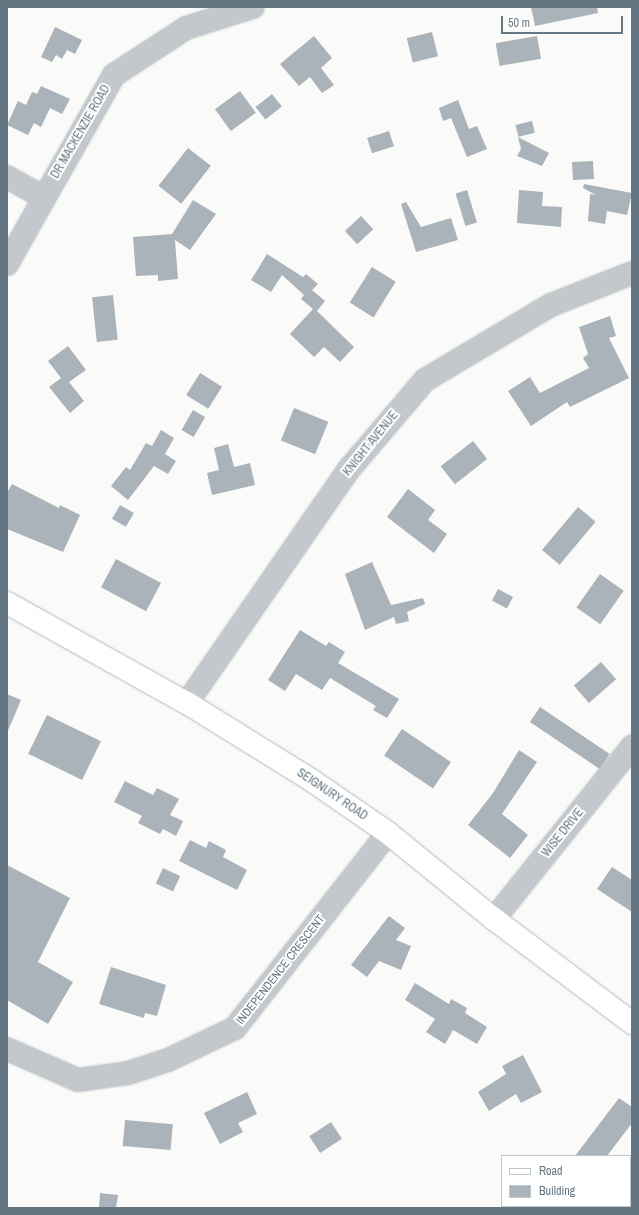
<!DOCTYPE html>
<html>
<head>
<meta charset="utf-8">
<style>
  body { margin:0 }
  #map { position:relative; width:639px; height:1215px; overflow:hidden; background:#fafaf8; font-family:"Archivo Narrow",sans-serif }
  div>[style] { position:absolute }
  .building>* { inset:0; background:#aab3b9; transform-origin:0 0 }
  .roads { filter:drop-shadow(0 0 1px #b5babe) drop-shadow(0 0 1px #b5babe) }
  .minor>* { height:22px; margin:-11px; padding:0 11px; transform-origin:11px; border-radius:11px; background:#c3c8cc }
  .major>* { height:22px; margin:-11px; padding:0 11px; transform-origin:11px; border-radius:11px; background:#fff }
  span { translate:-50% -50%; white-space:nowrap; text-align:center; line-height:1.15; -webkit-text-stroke:4px #fff; paint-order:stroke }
  .street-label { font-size:12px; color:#657683 }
  .frame { position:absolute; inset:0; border:8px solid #657683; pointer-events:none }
  .legend { position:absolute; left:501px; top:1155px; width:130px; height:52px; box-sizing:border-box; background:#fff; border:1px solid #c1c8cd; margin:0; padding:5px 7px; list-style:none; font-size:12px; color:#657683 }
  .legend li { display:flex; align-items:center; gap:8px; height:20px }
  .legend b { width:20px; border:1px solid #c1c8cd }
  .scale { position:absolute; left:501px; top:16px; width:122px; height:18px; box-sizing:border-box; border:2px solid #657683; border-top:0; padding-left:5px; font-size:12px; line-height:14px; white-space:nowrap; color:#657683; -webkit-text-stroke:3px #fff; paint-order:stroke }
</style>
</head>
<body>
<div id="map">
  <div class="building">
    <i style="clip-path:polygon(531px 7px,597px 7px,598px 13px,535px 26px)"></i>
    <i style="clip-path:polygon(55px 27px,82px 40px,75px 54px,67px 50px,62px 59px,56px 55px,52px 62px,41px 57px)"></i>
    <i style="left:432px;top:32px;width:25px;height:26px;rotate:76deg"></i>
    <i style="clip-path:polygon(314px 36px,332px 58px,321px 68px,334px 85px,322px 93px,310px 77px,299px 86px,280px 64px)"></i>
    <i style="left:537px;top:36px;width:23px;height:42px;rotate:80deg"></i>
    <i style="clip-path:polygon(41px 86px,70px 99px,62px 114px,50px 108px,41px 127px,34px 123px,28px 135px,7px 125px,18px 101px,26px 105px,32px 92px,37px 94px)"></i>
    <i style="left:240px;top:91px;width:27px;height:31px;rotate:54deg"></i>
    <i style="left:272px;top:94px;width:16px;height:21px;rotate:52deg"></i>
    <i style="clip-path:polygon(458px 100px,469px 129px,477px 126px,487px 149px,467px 157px,451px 118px,443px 121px,439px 108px)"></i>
    <i style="left:532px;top:121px;width:12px;height:17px;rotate:76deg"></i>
    <i style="left:389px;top:131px;width:16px;height:23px;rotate:72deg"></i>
    <i style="clip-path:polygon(518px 137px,549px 153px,542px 166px,517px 156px,521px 149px)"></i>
    <i style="left:188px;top:148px;width:29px;height:48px;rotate:38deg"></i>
    <i style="left:593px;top:161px;width:18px;height:21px;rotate:87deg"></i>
    <i style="clip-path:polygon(584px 184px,632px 193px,627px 215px,607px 211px,605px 224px,588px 221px,590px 194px,596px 195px,583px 188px)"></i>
    <i style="left:467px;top:190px;width:34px;height:12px;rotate:73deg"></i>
    <i style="clip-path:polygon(519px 190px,543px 192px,542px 206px,562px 207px,561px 227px,517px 223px)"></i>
    <i style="clip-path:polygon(193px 200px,216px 214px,190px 250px,175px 240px,178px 279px,158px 281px,158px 275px,136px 276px,133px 237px,172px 234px)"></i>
    <i style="clip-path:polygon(406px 202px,421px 227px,451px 218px,458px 240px,416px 252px,401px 204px)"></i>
    <i style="left:361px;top:216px;width:18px;height:22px;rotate:47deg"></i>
    <i style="clip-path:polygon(267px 254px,303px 277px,306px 274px,318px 284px,312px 290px,325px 301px,317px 311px,354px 347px,340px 362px,324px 347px,314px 357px,290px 334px,313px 309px,301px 299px,304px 295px,282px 275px,271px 292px,251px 280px)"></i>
    <i style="left:372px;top:267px;width:28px;height:42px;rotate:32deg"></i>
    <i style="left:113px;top:295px;width:45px;height:21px;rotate:84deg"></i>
    <i style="clip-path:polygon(610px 316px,616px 336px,609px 338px,629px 378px,570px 407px,567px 402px,531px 426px,508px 391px,530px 377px,540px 393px,589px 368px,583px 358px,588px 354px,579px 327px)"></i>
    <i style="clip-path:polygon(68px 346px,86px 370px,69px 382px,84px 401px,70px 413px,49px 387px,61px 378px,48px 361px)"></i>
    <i style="left:200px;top:373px;width:26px;height:26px;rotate:32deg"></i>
    <i style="left:294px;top:408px;width:37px;height:35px;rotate:22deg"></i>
    <i style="left:193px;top:410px;width:14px;height:23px;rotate:30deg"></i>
    <i style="clip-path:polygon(161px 430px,174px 438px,165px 454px,176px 461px,168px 474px,154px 466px,128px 500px,111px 486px,126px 467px,130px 470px,146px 443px,152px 446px)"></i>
    <i style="left:473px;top:441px;width:23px;height:41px;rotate:52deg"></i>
    <i style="clip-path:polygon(228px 444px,234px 467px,250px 463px,255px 485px,212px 495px,207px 473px,219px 470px,214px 448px)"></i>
    <i style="clip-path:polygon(12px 484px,59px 508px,60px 505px,80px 515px,63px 552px,7px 529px,7px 493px)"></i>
    <i style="clip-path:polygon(408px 489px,435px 510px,428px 520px,447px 534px,434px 553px,387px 517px)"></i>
    <i style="left:120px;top:505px;width:16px;height:16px;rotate:30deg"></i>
    <i style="left:578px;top:507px;width:23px;height:56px;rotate:40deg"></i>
    <i style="left:116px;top:559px;width:51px;height:32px;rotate:28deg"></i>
    <i style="clip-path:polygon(372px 562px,391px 605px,423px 598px,425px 604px,407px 612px,409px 621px,396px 624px,394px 617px,365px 630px,345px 574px)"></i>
    <i style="left:600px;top:574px;width:29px;height:41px;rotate:35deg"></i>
    <i style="left:498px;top:589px;width:17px;height:13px;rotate:28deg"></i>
    <i style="clip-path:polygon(300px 630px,326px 646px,329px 642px,345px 652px,338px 663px,399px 699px,387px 718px,373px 710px,376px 706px,330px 678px,322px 690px,296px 674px,285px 691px,268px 680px)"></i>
    <i style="left:601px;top:662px;width:23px;height:36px;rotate:49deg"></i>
    <i style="clip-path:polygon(7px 694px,21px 700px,7px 733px)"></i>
    <i style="left:540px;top:707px;width:84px;height:18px;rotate:34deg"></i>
    <i style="left:47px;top:715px;width:60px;height:43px;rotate:26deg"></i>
    <i style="left:402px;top:729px;width:59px;height:32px;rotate:34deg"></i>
    <i style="clip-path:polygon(519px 750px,537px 762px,502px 814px,528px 835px,510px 858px,468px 825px,493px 793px)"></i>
    <i style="clip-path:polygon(125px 781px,153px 795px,157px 788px,179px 799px,170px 815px,183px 821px,176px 836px,163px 829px,160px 834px,138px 823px,142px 816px,114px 802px)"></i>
    <i style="clip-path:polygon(190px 840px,206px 848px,209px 841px,226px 850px,223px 857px,247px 870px,237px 890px,179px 861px)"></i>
    <i style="clip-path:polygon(7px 865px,70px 898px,38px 962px,73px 982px,48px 1024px,7px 1000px)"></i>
    <i style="clip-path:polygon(612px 867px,632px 880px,632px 912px,597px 889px)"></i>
    <i style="left:163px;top:868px;width:19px;height:17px;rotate:25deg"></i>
    <i style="clip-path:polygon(389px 916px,405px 928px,396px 940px,411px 946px,401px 970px,379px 961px,367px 977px,351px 965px)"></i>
    <i style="clip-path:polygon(111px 967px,166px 985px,157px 1016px,145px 1013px,144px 1018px,99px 1004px)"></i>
    <i style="clip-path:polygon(415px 983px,449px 1004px,451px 999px,467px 1008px,465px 1013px,487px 1027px,477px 1044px,453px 1030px,445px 1044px,426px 1032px,435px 1019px,405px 1000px)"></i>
    <i style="clip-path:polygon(523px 1055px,542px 1092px,521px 1103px,516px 1094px,489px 1111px,478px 1092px,506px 1074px,502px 1066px)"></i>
    <i style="clip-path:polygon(247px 1092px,257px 1114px,238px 1123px,243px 1132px,220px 1144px,204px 1113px)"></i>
    <i style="clip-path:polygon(619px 1098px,632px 1107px,632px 1123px,607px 1156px,575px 1156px)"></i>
    <i style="left:125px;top:1120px;width:48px;height:26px;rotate:5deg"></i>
    <i style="left:331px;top:1122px;width:20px;height:26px;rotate:57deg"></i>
    <i style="clip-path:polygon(100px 1193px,118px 1195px,116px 1208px,99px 1208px)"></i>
  </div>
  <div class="roads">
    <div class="minor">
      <i style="left:7px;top:177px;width:41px;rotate:29.1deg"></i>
      <i style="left:7px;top:264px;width:217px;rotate:-60.5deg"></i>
      <i style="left:114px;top:75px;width:86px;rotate:-33.1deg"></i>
      <i style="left:186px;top:28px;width:70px;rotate:-17.4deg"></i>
      <i style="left:187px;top:703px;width:286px;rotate:-55.3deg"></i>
      <i style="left:350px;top:468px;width:116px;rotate:-49.6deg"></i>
      <i style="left:425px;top:380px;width:147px;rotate:-30.8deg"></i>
      <i style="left:551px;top:305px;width:87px;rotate:-21.6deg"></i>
      <i style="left:494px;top:919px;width:221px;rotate:-51.3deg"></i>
      <i style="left:7px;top:1049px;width:77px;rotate:23.6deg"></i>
      <i style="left:78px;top:1080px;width:50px;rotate:-8deg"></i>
      <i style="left:128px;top:1073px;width:42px;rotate:-18deg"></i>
      <i style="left:168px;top:1060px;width:74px;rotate:-25.5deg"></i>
      <i style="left:235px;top:1028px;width:248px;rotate:-51.9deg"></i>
    </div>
    <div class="major">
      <i style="left:7px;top:603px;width:206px;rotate:29.1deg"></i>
      <i style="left:187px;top:703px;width:146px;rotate:31.8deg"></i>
      <i style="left:311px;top:780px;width:93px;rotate:34.5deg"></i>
      <i style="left:388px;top:833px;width:136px;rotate:39.1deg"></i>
      <i style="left:494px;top:919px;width:173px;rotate:37deg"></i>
    </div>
  </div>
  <div class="street-label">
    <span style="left:81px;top:132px;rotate:-60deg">DR MACKENZIE ROAD</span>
    <span style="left:371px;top:444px;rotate:-51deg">KNIGHT AVENUE</span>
    <span style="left:332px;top:795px;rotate:34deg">SEIGNURY ROAD</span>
    <span style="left:563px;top:833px;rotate:-51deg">WISE DRIVE</span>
    <span style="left:281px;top:970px;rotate:-52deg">INDEPENDENCE CRESCENT</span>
  </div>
  <div class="frame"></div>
  <ul class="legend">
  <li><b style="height:5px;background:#fff"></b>Road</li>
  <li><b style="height:11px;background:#aab3b9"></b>Building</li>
  </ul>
  <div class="scale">50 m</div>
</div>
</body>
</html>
